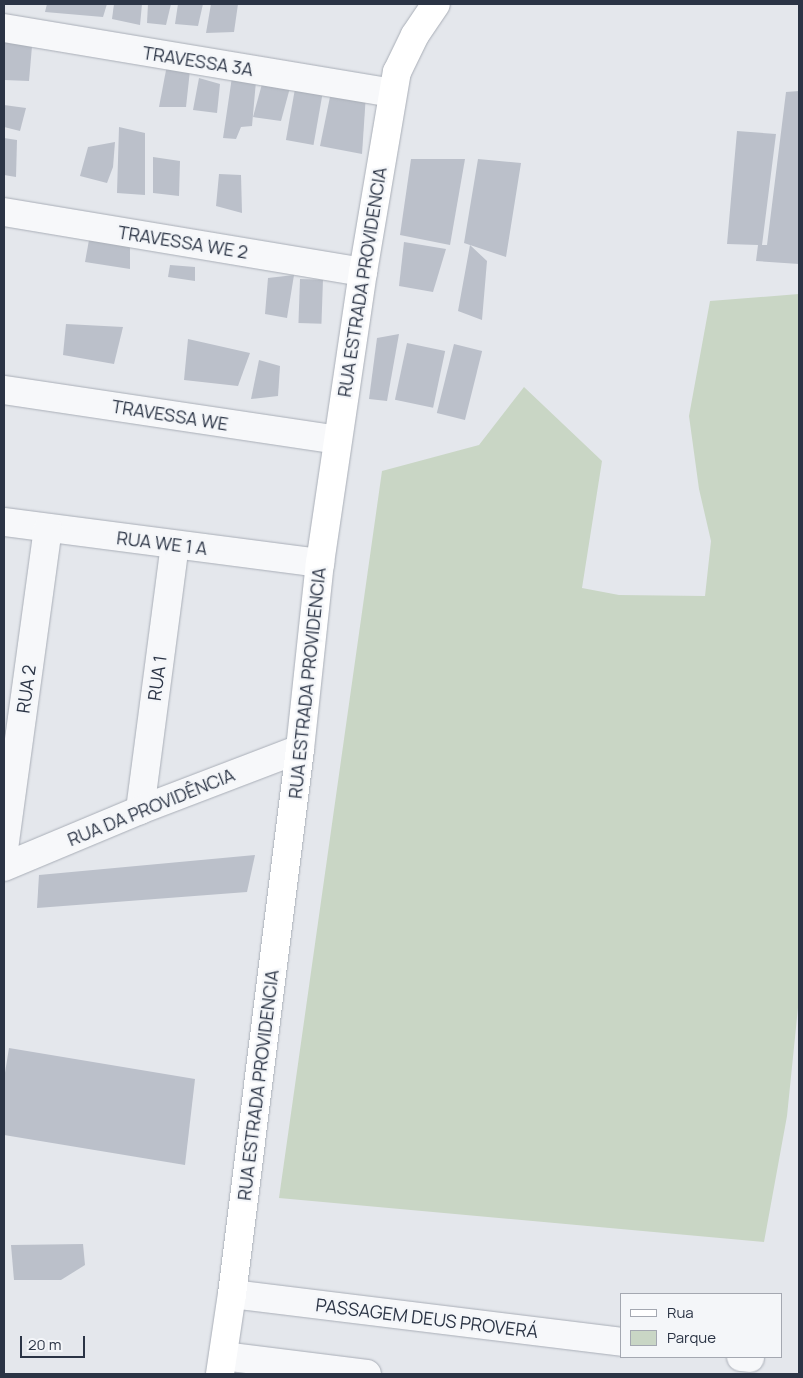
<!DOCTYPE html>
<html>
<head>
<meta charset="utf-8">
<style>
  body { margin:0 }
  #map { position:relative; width:803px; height:1378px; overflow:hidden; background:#e4e7ec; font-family:Manrope,sans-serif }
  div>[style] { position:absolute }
  .green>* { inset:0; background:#c9d6c5 }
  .building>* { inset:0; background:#bbc0ca; transform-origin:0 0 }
  .roads { filter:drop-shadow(0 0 1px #a9aeb7) drop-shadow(0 0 1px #a9aeb7) }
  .minor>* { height:28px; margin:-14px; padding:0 14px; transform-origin:14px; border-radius:14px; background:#f7f8fa }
  .major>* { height:28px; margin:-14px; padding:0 14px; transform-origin:14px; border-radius:14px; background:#fff }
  span { translate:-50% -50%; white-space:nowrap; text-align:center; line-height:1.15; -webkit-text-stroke:4.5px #f4f6f9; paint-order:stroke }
  .street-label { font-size:18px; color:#2b3445 }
  .frame { position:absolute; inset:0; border:5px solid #2b3445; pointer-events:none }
  .legend { position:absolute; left:620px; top:1293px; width:162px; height:65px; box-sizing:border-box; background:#f4f6f9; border:1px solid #a4a8b1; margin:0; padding:6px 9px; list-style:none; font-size:15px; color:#2b3445 }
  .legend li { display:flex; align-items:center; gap:10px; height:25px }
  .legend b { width:25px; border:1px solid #a4a8b1 }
  .scale { position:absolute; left:20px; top:1336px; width:65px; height:22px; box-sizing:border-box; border:2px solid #2b3445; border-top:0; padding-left:6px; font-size:15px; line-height:18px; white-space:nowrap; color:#2b3445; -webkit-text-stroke:4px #f4f6f9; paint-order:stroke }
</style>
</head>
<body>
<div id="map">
  <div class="green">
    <i style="clip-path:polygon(799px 294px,799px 998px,787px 1116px,764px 1242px,279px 1198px,382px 471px,479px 445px,524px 387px,602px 461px,582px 588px,619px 595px,705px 596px,711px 541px,699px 489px,689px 416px,710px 301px)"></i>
  </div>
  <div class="building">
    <i style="clip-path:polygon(47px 4px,107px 4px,103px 17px,45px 12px)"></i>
    <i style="clip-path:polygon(114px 4px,142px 4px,140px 25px,112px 19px)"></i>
    <i style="clip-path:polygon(148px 4px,171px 4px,166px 25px,147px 23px)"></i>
    <i style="clip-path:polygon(178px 4px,203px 4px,198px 26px,175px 24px)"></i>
    <i style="clip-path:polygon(211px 4px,238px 4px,234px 32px,206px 33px)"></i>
    <i style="clip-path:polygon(4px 37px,32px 46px,29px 81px,4px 80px)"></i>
    <i style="clip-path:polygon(167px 65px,190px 70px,186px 107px,159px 107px)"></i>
    <i style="clip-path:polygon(265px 73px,291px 84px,281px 121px,253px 117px)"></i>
    <i style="clip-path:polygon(232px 77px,256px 81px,252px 126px,241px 127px,236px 139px,223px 138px)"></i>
    <i style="clip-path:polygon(199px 78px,220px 84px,217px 113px,193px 110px)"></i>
    <i style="left:296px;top:83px;width:28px;height:58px;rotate:10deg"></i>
    <i style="clip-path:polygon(332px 87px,366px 94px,362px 154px,320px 146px)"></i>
    <i style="clip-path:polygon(799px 91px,799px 264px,756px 261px,758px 245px,727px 244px,737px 131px,776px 134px,762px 245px,767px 245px,786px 92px)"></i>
    <i style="clip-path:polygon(4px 105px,26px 108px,20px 131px,4px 127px)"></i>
    <i style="clip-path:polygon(119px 127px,145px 133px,145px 195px,117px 193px)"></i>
    <i style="clip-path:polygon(4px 138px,17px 140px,16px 177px,4px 175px)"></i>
    <i style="clip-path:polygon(115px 142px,113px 167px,107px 183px,80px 176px,88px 147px)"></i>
    <i style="clip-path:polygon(153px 157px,180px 161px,179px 196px,153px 193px)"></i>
    <i style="clip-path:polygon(411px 159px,465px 159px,450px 245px,400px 235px)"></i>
    <i style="clip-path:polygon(478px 159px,521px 163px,506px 257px,470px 245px,487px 261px,482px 320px,458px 311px,470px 245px,464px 243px)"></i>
    <i style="clip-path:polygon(219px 174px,241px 175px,242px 213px,216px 206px)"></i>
    <i style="clip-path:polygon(89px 240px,130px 243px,130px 269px,85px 262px)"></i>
    <i style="clip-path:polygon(404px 242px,446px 249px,433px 292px,399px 286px)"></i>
    <i style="clip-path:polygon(170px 265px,195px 267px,195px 281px,168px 277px)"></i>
    <i style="clip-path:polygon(294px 275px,287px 318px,265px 314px,268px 278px)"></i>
    <i style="left:300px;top:279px;width:23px;height:44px;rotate:2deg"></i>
    <i style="clip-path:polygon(66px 324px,123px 327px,114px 364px,63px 355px)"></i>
    <i style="clip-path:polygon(399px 334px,387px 401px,369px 399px,377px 338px)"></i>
    <i style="clip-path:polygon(188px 339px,250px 353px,238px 386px,184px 380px)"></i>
    <i style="left:407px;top:343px;width:39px;height:58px;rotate:12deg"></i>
    <i style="left:454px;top:344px;width:29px;height:71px;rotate:14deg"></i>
    <i style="clip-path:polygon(259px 360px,280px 366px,278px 396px,251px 399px)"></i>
    <i style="clip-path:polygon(255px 855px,247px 892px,37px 908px,39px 875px)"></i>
    <i style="clip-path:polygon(9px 1048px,195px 1079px,185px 1165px,4px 1135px,4px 1079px)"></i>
    <i style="clip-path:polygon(83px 1244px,85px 1265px,61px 1280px,14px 1280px,11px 1245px)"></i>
  </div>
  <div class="roads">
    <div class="minor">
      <i style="left:4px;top:28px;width:393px;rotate:9.5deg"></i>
      <i style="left:4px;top:212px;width:364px;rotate:9.5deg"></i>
      <i style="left:4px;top:390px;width:337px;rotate:8.5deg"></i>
      <i style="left:4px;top:522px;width:319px;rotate:7.4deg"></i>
      <i style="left:140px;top:810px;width:267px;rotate:-82.5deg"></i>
      <i style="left:4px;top:849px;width:323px;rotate:-82.2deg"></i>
      <i style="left:4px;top:867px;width:147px;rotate:-22.7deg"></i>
      <i style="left:140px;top:810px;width:171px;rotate:-20.9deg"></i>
      <i style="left:232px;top:1294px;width:393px;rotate:7deg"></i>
      <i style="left:223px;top:1356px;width:145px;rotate:7.1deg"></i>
      <i style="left:741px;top:1357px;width:9px;rotate:6deg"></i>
    </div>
    <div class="major">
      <i style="left:220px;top:1374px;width:81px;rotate:-81.5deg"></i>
      <i style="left:232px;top:1294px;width:549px;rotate:-82.89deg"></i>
      <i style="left:300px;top:749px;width:187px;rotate:-83.9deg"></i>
      <i style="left:320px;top:563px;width:294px;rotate:-81.6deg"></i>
      <i style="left:363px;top:272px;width:203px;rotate:-80.4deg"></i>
      <i style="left:397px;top:72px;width:41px;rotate:-64.1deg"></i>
      <i style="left:415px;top:35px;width:37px;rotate:-56deg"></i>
    </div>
  </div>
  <div class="street-label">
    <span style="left:198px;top:61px;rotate:9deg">TRAVESSA 3A</span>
    <span style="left:183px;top:242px;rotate:9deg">TRAVESSA WE 2</span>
    <span style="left:362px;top:282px;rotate:-81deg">RUA ESTRADA PROVIDENCIA</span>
    <span style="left:170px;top:415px;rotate:9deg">TRAVESSA WE</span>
    <span style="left:162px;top:543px;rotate:7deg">RUA WE 1 A</span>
    <span style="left:157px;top:678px;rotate:-82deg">RUA 1</span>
    <span style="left:307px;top:683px;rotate:-84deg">RUA ESTRADA PROVIDENCIA</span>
    <span style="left:26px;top:689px;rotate:-82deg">RUA 2</span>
    <span style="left:151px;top:807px;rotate:-22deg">RUA DA PROVIDÊNCIA</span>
    <span style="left:258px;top:1085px;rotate:-83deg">RUA ESTRADA PROVIDENCIA</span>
    <span style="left:427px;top:1318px;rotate:7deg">PASSAGEM DEUS PROVERÁ</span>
  </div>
  <div class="frame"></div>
  <ul class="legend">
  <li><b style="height:6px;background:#fff"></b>Rua</li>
  <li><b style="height:14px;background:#c9d6c5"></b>Parque</li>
  </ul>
  <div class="scale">20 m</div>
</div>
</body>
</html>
